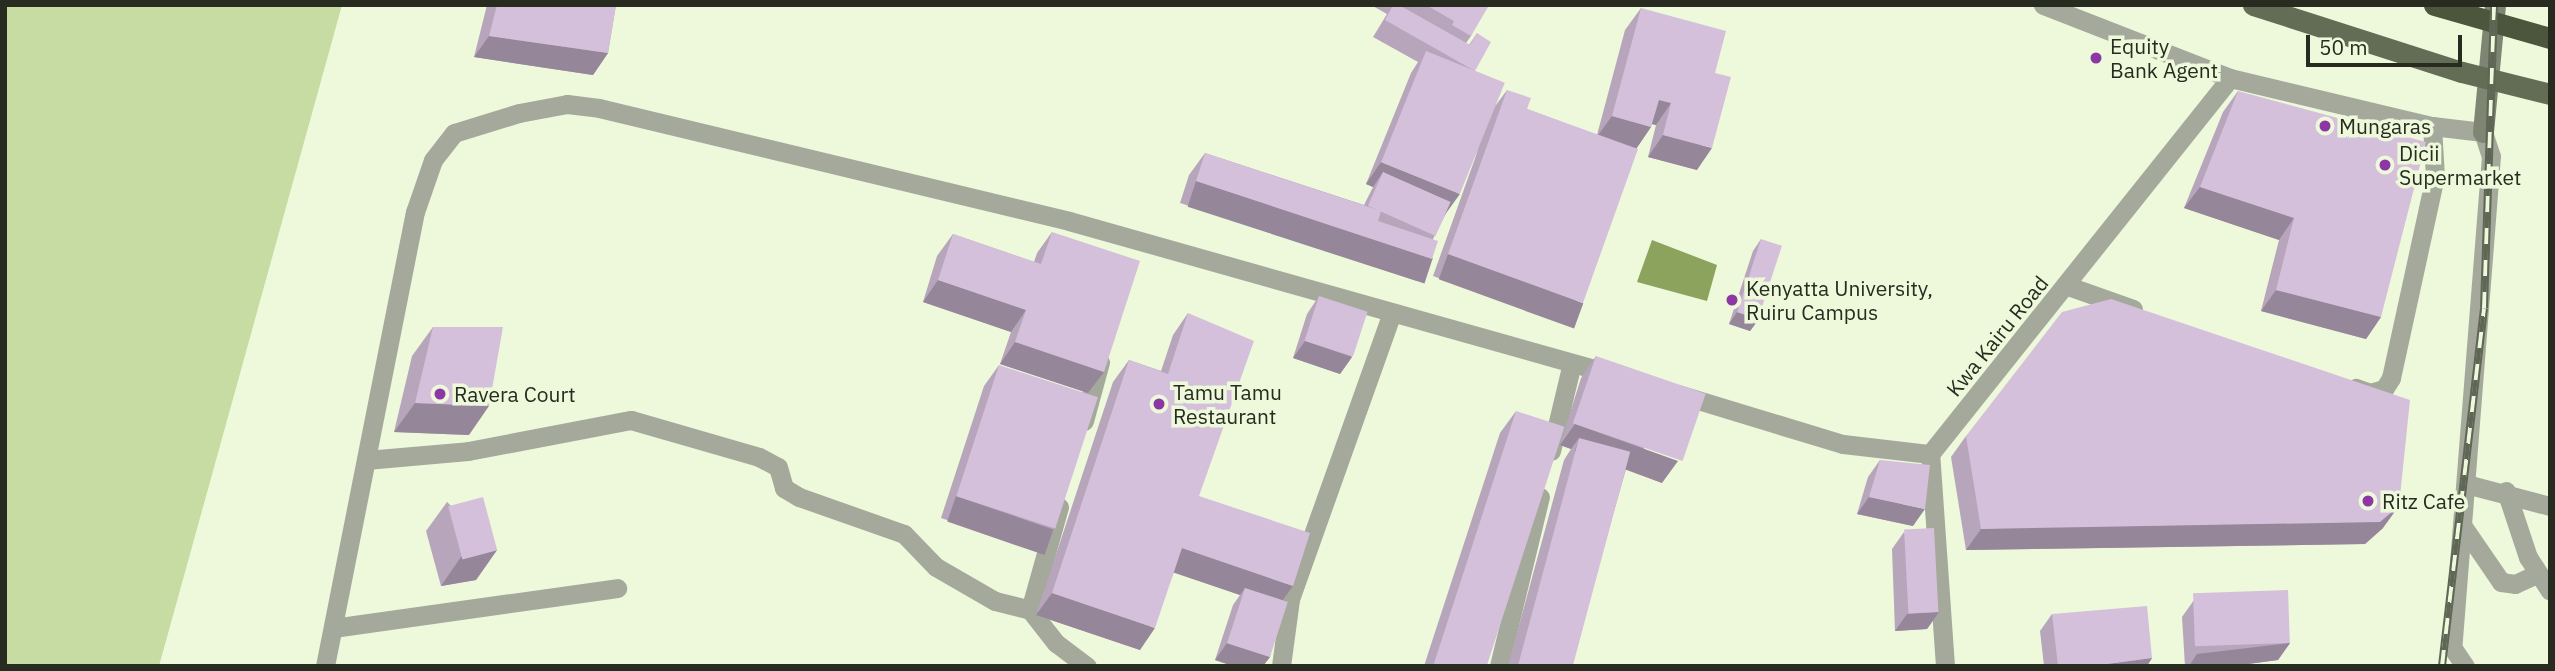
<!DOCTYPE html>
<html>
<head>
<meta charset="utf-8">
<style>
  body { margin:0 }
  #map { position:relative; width:2555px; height:671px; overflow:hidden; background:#edf9da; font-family:"IBM Plex Sans",sans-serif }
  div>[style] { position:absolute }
  .green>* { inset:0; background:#c6dca2 }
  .water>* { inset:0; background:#8ba35c }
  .street>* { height:19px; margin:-9.5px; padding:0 9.5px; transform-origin:9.5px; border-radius:9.5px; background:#a4a99c }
  .secondary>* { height:21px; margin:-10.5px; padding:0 10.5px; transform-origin:10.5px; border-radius:10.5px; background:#7e8572 }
  .primary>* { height:21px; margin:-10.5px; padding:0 10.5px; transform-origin:10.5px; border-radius:10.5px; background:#636c55 }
  .highway>* { height:21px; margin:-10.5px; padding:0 10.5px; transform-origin:10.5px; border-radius:10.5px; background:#4c563c }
  .rail>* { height:8px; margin-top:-4px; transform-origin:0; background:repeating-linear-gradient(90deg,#edf9da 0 16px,#606655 0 32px); box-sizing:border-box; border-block:2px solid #606655 }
  .wall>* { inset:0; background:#b7a5bc }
  .shaded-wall>* { inset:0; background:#958699; transform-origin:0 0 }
  .building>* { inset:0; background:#d5c0db; transform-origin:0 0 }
  .dots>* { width:19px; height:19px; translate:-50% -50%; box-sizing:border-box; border:4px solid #edf9da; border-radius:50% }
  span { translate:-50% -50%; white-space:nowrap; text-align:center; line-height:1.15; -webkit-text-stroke:7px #edf9da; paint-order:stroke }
  .poi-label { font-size:21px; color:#272b20 }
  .left { translate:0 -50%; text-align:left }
  .street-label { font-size:21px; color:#272b20 }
  .frame { position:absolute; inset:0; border:7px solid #272b20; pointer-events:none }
  .scale { position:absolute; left:2306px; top:35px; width:156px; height:32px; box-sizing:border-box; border:4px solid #272b20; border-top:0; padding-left:9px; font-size:21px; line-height:24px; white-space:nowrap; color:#272b20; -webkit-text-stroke:5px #edf9da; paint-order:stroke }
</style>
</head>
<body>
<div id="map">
  <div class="green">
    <i style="clip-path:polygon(5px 5px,342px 5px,159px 666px,5px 666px)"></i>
  </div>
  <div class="water">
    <i style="clip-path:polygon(1652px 240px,1717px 265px,1707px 301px,1637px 282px)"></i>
  </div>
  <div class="street">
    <i style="left:2043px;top:5px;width:201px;rotate:21.3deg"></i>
    <i style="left:2230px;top:78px;width:208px;rotate:13.4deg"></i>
    <i style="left:2432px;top:126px;width:50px;rotate:86.6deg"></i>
    <i style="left:2435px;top:176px;width:207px;rotate:102.3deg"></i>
    <i style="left:2391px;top:378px;width:13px;rotate:122deg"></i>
    <i style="left:2384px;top:389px;width:15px;rotate:164deg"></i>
    <i style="left:2370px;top:393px;width:15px;rotate:-160deg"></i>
    <i style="left:2432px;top:126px;width:51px;rotate:6.7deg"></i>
    <i style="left:2483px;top:132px;width:25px;rotate:72deg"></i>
    <i style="left:2491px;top:156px;width:493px;rotate:94.5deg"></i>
    <i style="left:2452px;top:647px;width:23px;rotate:56deg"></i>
    <i style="left:2068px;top:286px;width:69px;rotate:19.5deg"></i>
    <i style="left:1678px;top:394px;width:172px;rotate:16.9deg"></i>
    <i style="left:1843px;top:444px;width:88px;rotate:6.6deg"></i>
    <i style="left:1084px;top:421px;width:61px;rotate:-74.8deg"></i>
    <i style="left:1551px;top:451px;width:90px;rotate:-76.6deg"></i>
    <i style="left:366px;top:460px;width:102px;rotate:-5deg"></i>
    <i style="left:468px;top:451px;width:166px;rotate:-10.8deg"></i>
    <i style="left:631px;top:420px;width:133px;rotate:16.1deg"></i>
    <i style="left:759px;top:457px;width:21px;rotate:28deg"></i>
    <i style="left:778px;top:467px;width:22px;rotate:74deg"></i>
    <i style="left:784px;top:488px;width:17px;rotate:31deg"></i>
    <i style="left:799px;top:497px;width:111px;rotate:19.4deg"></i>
    <i style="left:904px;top:534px;width:46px;rotate:45.9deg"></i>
    <i style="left:936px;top:567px;width:68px;rotate:30deg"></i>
    <i style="left:995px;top:601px;width:36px;rotate:14deg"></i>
    <i style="left:2466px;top:484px;width:87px;rotate:14.7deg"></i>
    <i style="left:2506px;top:491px;width:70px;rotate:71.6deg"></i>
    <i style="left:2528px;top:557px;width:40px;rotate:57.1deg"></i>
    <i style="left:1059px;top:507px;width:107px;rotate:105.7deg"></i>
    <i style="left:1030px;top:610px;width:42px;rotate:51.8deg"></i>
    <i style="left:1056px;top:643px;width:39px;rotate:37deg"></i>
    <i style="left:2462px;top:525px;width:69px;rotate:55.6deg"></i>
    <i style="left:2501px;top:582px;width:14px;rotate:8deg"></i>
    <i style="left:2515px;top:584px;width:23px;rotate:-25deg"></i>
    <i style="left:333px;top:628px;width:287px;rotate:-8deg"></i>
    <i style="left:325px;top:666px;width:463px;rotate:-78.8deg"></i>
    <i style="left:415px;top:212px;width:55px;rotate:-70.9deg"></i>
    <i style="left:433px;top:160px;width:34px;rotate:-52deg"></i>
    <i style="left:454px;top:133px;width:68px;rotate:-17.1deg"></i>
    <i style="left:519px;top:113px;width:49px;rotate:-10.6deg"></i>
    <i style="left:567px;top:104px;width:32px;rotate:7deg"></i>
    <i style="left:599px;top:108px;width:483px;rotate:13.5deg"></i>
    <i style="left:1069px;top:221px;width:564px;rotate:15.74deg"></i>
    <i style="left:1281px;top:666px;width:68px;rotate:-82.3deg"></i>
    <i style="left:1290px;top:599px;width:301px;rotate:-70.4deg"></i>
    <i style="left:1499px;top:666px;width:174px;rotate:-76.4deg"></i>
    <i style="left:1945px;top:666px;width:213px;rotate:-94deg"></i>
    <i style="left:1930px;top:454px;width:481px;rotate:-51.4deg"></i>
  </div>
  <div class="secondary">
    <i style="left:2483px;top:132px;width:128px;rotate:-84.6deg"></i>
  </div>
  <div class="primary">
    <i style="left:2253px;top:5px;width:219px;rotate:17.8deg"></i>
    <i style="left:2462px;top:72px;width:91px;rotate:14deg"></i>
  </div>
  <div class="highway">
    <i style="left:2434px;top:5px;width:121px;rotate:15.9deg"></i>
  </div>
  <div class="rail">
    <i style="left:2442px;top:666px;width:360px;rotate:-83.3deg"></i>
    <i style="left:2484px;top:308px;width:303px;rotate:-88.1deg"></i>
  </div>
  <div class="wall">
    <i style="clip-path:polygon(487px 5px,616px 5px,608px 53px,593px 75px,474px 57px)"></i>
    <i style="clip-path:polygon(1371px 5px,1484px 5px,1471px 36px,1466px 43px,1469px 45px,1477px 33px,1475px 71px,1496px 105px,1507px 90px,1527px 109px,1597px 135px,1625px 30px,1641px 8px,1715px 73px,1697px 170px,1648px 157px,1656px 125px,1652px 124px,1651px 127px,1636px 149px,1567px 325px,1433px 276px,1478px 150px,1433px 239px,1432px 259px,1417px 281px,1180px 203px,1189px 175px,1205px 153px,1364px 205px,1373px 187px,1366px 184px,1411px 73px,1418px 62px,1373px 37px,1387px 14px)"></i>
    <i style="clip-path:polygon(2238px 91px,2381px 317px,2366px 339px,2261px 311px,2279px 240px,2184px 208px,2223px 112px)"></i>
    <i style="clip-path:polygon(1052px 232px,1104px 372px,1088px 393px,1000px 364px,1011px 332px,923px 302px,937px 256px,953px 234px,1034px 262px,1037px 253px)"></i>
    <i style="clip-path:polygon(1761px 239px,1759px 319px,1750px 331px,1729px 324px,1753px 251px)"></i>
    <i style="clip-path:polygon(1319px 296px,1352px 357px,1340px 374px,1293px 358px,1307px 314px)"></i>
    <i style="clip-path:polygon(1188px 313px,1199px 496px,1293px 586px,1282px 600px,1270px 657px,1263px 666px,1233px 666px,1215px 660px,1233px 605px,1240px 595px,1174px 572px,1140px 650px,1036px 615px,1113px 382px,1129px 360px,1161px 371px,1173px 335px)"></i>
    <i style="clip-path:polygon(433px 327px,469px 435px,394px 432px,412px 356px)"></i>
    <i style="clip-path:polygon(1596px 356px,1662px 483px,1626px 469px,1570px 666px,1508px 666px,1564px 460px,1571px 449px,1560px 445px,1581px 378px)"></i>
    <i style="clip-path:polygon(999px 365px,1054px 529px,1039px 551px,941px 518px,984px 386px)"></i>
    <i style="clip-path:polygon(1516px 411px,1486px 666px,1424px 666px,1500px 433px)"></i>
    <i style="clip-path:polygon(1966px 436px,2383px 528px,2365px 544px,1966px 550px,1951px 457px)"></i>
    <i style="clip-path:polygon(1880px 460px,1913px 526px,1857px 514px,1868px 477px)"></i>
    <i style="clip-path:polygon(447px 502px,497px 550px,476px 580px,441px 586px,426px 531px)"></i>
    <i style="clip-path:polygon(1904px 532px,1939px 612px,1927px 629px,1895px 631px,1892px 549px)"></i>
    <i style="clip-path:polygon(2194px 600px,2290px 643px,2278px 660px,2233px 666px,2185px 666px,2182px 617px)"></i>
    <i style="clip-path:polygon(2052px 614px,2152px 658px,2147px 666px,2044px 666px,2040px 631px)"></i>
  </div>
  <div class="shaded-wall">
    <i style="clip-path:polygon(489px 36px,608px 53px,593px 75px,474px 57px)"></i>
    <i style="clip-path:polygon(1659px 100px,1671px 103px,1656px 125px,1643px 122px)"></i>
    <i style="clip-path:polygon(1612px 116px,1651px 127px,1636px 149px,1596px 138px)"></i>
    <i style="clip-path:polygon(1663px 135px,1712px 148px,1697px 170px,1648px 157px)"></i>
    <i style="clip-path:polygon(1381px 162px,1460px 194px,1444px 216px,1383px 172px,1373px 187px,1366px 184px)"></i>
    <i style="left:1196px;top:181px;width:249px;height:27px;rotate:18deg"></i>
    <i style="clip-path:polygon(2200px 187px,2294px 218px,2279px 240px,2184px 208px)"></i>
    <i style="left:1448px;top:254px;width:144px;height:27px;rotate:20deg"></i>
    <i style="clip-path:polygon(938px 280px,1026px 310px,1011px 332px,923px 302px)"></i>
    <i style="clip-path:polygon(2276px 290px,2381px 317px,2366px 339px,2261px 311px)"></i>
    <i style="clip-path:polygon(1737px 312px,1759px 319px,1750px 331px,1729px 324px)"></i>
    <i style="clip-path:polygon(1305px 341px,1352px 357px,1340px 374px,1293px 358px)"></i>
    <i style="clip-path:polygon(1015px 342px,1104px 372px,1088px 393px,1000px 364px)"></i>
    <i style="clip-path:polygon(415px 403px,489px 406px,469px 435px,394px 432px)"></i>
    <i style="clip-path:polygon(1575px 424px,1678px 461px,1662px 483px,1575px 451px,1579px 438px,1571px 449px,1560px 445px)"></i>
    <i style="left:956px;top:496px;width:103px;height:27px;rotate:19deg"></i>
    <i style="clip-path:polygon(1869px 497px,1925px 509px,1913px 526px,1857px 514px)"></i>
    <i style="clip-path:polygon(2399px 506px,2383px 528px,2365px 544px,1966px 550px,1981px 529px)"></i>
    <i style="clip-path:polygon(1182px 548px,1293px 586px,1277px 608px,1245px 588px,1240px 595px,1166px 570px)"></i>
    <i style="clip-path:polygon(497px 550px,476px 580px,441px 586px,461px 557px)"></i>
    <i style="clip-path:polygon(1052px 593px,1155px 628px,1140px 650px,1036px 615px)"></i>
    <i style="clip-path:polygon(1939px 612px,1927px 629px,1895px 631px,1907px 614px)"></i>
    <i style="clip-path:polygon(1227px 643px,1270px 657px,1263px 666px,1233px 666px,1215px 660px)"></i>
    <i style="clip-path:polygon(2290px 643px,2278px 660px,2233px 666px,2189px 666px,2197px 654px)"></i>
    <i style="clip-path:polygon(2152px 658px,2147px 666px,2092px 666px)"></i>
  </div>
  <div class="building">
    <i style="clip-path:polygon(497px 5px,616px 5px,608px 53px,489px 36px)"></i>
    <i style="clip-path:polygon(1393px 5px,1399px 5px,1470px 45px,1477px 33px,1491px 42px,1475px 71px,1385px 20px)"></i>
    <i style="clip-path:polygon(1426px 5px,1484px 5px,1488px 7px,1471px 36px,1452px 25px,1454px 21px)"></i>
    <i style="clip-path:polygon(1641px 8px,1726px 31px,1715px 73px,1731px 77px,1712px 148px,1663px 135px,1671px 103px,1659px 100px,1651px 127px,1612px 116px)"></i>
    <i style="left:1426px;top:51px;width:85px;height:120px;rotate:22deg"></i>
    <i style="clip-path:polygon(1507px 90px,1531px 98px,1527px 109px,1638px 149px,1583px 303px,1448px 254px)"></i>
    <i style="clip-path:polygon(2238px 91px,2426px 142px,2381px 317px,2276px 290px,2294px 218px,2200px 187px)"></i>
    <i style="clip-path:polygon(1205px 153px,1381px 211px,1378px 221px,1438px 241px,1432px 259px,1196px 181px)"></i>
    <i style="left:1383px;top:172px;width:74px;height:37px;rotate:24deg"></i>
    <i style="clip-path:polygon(1052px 232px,1140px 261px,1104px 372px,1015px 342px,1026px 310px,938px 280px,953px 234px,1041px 264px)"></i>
    <i style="left:1761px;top:239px;width:22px;height:77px;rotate:18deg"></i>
    <i style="left:1319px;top:296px;width:51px;height:47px;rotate:18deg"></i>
    <i style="clip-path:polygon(2111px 299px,2410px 400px,2399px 506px,2380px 522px,1981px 529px,1966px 436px,2062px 312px)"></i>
    <i style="clip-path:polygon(1188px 313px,1254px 341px,1199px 496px,1310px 533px,1293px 586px,1182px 548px,1155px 628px,1052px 593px,1129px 360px,1168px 374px)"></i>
    <i style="clip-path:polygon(433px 327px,503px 327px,489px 406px,415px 403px)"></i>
    <i style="left:1596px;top:356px;width:116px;height:71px;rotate:19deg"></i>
    <i style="left:999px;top:365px;width:104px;height:138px;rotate:18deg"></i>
    <i style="left:1516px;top:411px;width:51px;height:268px;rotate:18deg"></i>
    <i style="left:1579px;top:438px;width:53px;height:236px;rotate:15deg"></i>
    <i style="clip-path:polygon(1880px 460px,1930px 465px,1925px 509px,1869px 497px)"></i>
    <i style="left:483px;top:497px;width:55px;height:36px;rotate:75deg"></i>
    <i style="left:1934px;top:528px;width:84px;height:30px;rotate:87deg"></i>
    <i style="left:1245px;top:588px;width:45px;height:58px;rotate:18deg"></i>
    <i style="left:2288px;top:590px;width:53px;height:95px;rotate:88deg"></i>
    <i style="clip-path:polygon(2147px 606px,2152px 658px,2092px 666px,2058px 666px,2052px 614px)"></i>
  </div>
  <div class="dots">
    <i style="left:2096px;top:58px;background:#8d37a4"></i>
    <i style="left:2325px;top:126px;background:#8d37a4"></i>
    <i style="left:2385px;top:165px;background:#8d37a4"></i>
    <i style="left:1732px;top:300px;background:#8d37a4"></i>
    <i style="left:440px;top:394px;background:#8d37a4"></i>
    <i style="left:1159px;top:404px;background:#8d37a4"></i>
    <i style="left:2368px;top:501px;background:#8d37a4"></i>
  </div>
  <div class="poi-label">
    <span class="left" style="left:2110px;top:58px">Equity<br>Bank Agent</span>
    <span class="left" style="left:2339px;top:126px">Mungaras</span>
    <span class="left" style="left:2399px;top:165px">Dicii<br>Supermarket</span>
    <span class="left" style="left:1746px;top:300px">Kenyatta University,<br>Ruiru Campus</span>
    <span class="left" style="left:1173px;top:404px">Tamu Tamu<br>Restaurant</span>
    <span class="left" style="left:454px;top:394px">Ravera Court</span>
    <span class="left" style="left:2382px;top:501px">Ritz Cafe</span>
  </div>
  <div class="street-label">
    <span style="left:1997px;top:336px;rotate:-51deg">Kwa Kairu Road</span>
  </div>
  <div class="frame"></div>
  <div class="scale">50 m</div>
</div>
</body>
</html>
